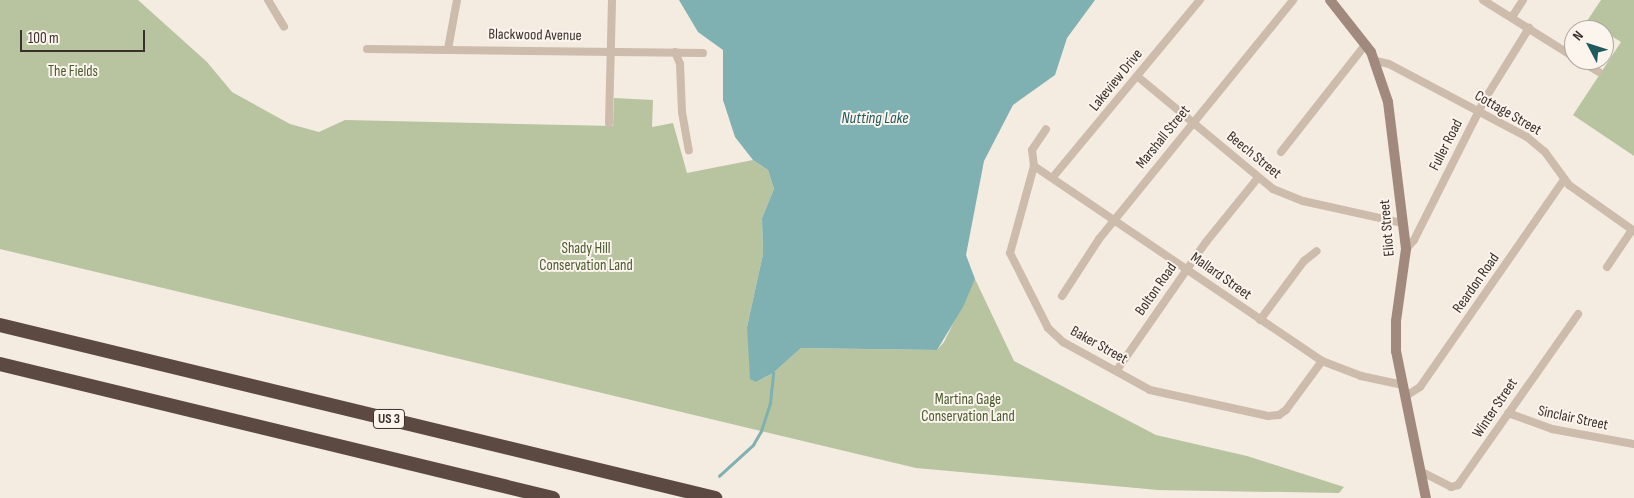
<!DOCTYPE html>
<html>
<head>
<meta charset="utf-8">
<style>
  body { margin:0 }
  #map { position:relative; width:1634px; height:498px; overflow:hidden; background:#f4ebe1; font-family:"Sofia Sans Condensed",sans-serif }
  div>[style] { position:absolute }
  .green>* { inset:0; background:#b8c4a0 }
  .water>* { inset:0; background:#7fb0b2 }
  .stream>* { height:2.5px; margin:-1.25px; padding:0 1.25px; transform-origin:1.25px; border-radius:1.25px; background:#7fb0b2 }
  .street>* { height:8px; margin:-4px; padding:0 4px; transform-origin:4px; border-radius:4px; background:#cdbbac }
  .secondary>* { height:10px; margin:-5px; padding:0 5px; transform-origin:5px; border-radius:5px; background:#a18a7d }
  .highway>* { height:14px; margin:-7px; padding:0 7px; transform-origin:7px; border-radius:7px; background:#5c4a42 }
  span { translate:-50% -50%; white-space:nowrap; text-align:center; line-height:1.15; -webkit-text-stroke:4px #fbf5ee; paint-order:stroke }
  .shield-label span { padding:1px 4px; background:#fbf5ee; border:1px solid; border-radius:4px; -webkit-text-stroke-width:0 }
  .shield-label { font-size:14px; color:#3b302b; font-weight:700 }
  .street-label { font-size:15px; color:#3b302b }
  .park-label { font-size:15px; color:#4a5a2e }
  .water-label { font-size:16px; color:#1f5a5e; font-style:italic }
  .north { position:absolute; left:1564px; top:20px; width:50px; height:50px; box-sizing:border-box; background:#fbf5ee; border:1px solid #aea6a0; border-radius:50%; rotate:310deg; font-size:14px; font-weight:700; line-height:20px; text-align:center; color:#3b302b }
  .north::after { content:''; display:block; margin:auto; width:18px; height:22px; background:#1f5a5e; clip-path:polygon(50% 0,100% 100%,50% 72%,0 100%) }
  .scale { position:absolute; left:20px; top:30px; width:125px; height:22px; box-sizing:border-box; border:2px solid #3b302b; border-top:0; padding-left:6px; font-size:15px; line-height:18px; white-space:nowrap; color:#3b302b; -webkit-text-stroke:4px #fbf5ee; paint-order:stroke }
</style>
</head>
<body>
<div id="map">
  <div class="green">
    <i style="clip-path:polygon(0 0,138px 0,207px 62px,232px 92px,290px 124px,319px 132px,345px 120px,613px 126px,614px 98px,653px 100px,652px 127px,673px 123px,687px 173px,753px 160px,768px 170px,774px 189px,762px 218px,763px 254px,747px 327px,756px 382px,773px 373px,801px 348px,937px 350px,944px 342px,975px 279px,1014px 361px,1156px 435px,1247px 456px,1344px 487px,1339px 493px,1158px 490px,916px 468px,0 249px)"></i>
    <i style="clip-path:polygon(1601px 0,1634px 0,1634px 156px,1573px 115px,1621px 42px,1587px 21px)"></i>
  </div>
  <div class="water">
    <i style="clip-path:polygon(679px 0,1095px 0,1067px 38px,1055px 75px,1013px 105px,984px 161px,966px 255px,975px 279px,963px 307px,937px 350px,801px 348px,773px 373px,756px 382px,750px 379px,747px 327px,763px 254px,762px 218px,774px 189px,768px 170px,753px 160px,735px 137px,723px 100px,723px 50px,698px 32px)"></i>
  </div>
  <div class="stream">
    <i style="left:719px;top:476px;width:46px;rotate:-42.4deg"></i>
    <i style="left:753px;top:445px;width:16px;rotate:-60deg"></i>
    <i style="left:761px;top:431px;width:29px;rotate:-72deg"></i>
    <i style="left:770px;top:403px;width:30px;rotate:-84deg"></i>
  </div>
  <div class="street">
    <i style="left:268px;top:0;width:31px;rotate:59deg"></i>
    <i style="left:1483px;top:0;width:107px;rotate:32.1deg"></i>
    <i style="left:1512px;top:17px;width:20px;rotate:-57deg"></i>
    <i style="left:367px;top:49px;width:336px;rotate:0.7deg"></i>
    <i style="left:448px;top:49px;width:50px;rotate:-79.6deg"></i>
    <i style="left:675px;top:52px;width:13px;rotate:67deg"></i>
    <i style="left:680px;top:64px;width:48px;rotate:87.6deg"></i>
    <i style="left:682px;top:112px;width:39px;rotate:80deg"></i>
    <i style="left:1579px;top:60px;width:23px;rotate:31deg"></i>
    <i style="left:1376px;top:61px;width:13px;rotate:13deg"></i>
    <i style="left:1389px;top:64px;width:156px;rotate:27.9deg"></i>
    <i style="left:1527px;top:137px;width:23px;rotate:40deg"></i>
    <i style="left:1545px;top:152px;width:41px;rotate:54deg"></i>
    <i style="left:1569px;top:185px;width:80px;rotate:35.3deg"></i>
    <i style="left:1137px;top:76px;width:177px;rotate:39.7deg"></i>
    <i style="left:1273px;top:189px;width:32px;rotate:22deg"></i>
    <i style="left:1303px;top:201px;width:101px;rotate:12.5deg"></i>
    <i style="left:609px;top:123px;width:123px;rotate:-88.6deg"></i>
    <i style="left:1281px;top:152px;width:137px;rotate:-51.8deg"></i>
    <i style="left:1034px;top:166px;width:90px;rotate:105.4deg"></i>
    <i style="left:1010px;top:253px;width:84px;rotate:63.1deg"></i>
    <i style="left:1048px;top:328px;width:21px;rotate:43deg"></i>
    <i style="left:1063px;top:342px;width:99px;rotate:28.9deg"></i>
    <i style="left:1150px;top:390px;width:121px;rotate:12.4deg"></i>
    <i style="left:1268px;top:416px;width:11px;rotate:-5deg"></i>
    <i style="left:1279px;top:415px;width:9px;rotate:-36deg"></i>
    <i style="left:1286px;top:410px;width:61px;rotate:-53.7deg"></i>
    <i style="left:1034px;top:166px;width:348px;rotate:34.1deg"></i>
    <i style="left:1322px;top:361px;width:42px;rotate:21deg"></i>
    <i style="left:1361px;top:376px;width:43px;rotate:12.1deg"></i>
    <i style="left:1034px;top:166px;width:16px;rotate:-97deg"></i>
    <i style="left:1032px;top:150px;width:25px;rotate:-56deg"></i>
    <i style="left:1053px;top:177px;width:230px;rotate:-50.3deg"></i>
    <i style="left:1406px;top:249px;width:12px;rotate:-48deg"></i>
    <i style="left:1414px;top:240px;width:158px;rotate:-63.3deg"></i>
    <i style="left:1485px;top:99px;width:84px;rotate:-58.2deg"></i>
    <i style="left:1607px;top:267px;width:45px;rotate:-56deg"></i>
    <i style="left:1062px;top:296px;width:68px;rotate:-57deg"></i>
    <i style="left:1099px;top:239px;width:308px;rotate:-50.9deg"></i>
    <i style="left:1260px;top:320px;width:74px;rotate:-53.3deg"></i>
    <i style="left:1304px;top:261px;width:16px;rotate:-38deg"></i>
    <i style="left:1117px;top:370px;width:156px;rotate:-55.2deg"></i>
    <i style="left:1206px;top:242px;width:81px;rotate:-51deg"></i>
    <i style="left:1406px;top:396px;width:17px;rotate:-33deg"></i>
    <i style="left:1420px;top:387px;width:252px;rotate:-55.2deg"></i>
    <i style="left:1508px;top:413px;width:47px;rotate:20deg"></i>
    <i style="left:1552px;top:429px;width:83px;rotate:10.4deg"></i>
    <i style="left:1422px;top:472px;width:33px;rotate:27deg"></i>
    <i style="left:1451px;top:487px;width:7px;rotate:-16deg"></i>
    <i style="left:1458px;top:485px;width:209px;rotate:-54.9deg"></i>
  </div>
  <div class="secondary">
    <i style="left:1330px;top:0;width:66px;rotate:51.7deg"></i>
    <i style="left:1371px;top:52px;width:53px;rotate:71.2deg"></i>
    <i style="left:1388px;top:102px;width:148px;rotate:83deg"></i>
    <i style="left:1406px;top:249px;width:73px;rotate:97.9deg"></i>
    <i style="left:1396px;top:321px;width:30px;rotate:90deg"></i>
    <i style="left:1396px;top:351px;width:150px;rotate:78.5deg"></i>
  </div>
  <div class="highway">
    <i style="left:0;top:325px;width:736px;rotate:13.6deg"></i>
    <i style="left:0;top:364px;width:569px;rotate:13.62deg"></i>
  </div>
  <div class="shield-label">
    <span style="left:389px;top:419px">US 3</span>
  </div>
  <div class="street-label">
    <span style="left:535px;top:35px;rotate:1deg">Blackwood Avenue</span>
    <span style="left:1116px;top:80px;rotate:-51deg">Lakeview Drive</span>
    <span style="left:1508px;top:113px;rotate:30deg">Cottage Street</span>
    <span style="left:1163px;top:137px;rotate:-51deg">Marshall Street</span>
    <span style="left:1446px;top:145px;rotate:-63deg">Fuller Road</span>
    <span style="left:1254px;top:155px;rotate:39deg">Beech Street</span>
    <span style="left:1387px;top:228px;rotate:-95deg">Eliot Street</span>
    <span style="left:1221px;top:276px;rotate:35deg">Mallard Street</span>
    <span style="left:1476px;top:283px;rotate:-55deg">Reardon Road</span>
    <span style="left:1156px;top:289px;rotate:-55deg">Bolton Road</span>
    <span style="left:1099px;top:345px;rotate:29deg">Baker Street</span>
    <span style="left:1495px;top:408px;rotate:-56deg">Winter Street</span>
    <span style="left:1573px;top:418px;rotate:12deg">Sinclair Street</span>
  </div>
  <div class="park-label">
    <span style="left:73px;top:72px">The Fields</span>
    <span style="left:586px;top:257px">Shady Hill<br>Conservation Land</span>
    <span style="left:968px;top:408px">Martina Gage<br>Conservation Land</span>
  </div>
  <div class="water-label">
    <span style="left:875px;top:119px">Nutting Lake</span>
  </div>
  <div class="north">N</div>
  <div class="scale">100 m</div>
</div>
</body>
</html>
